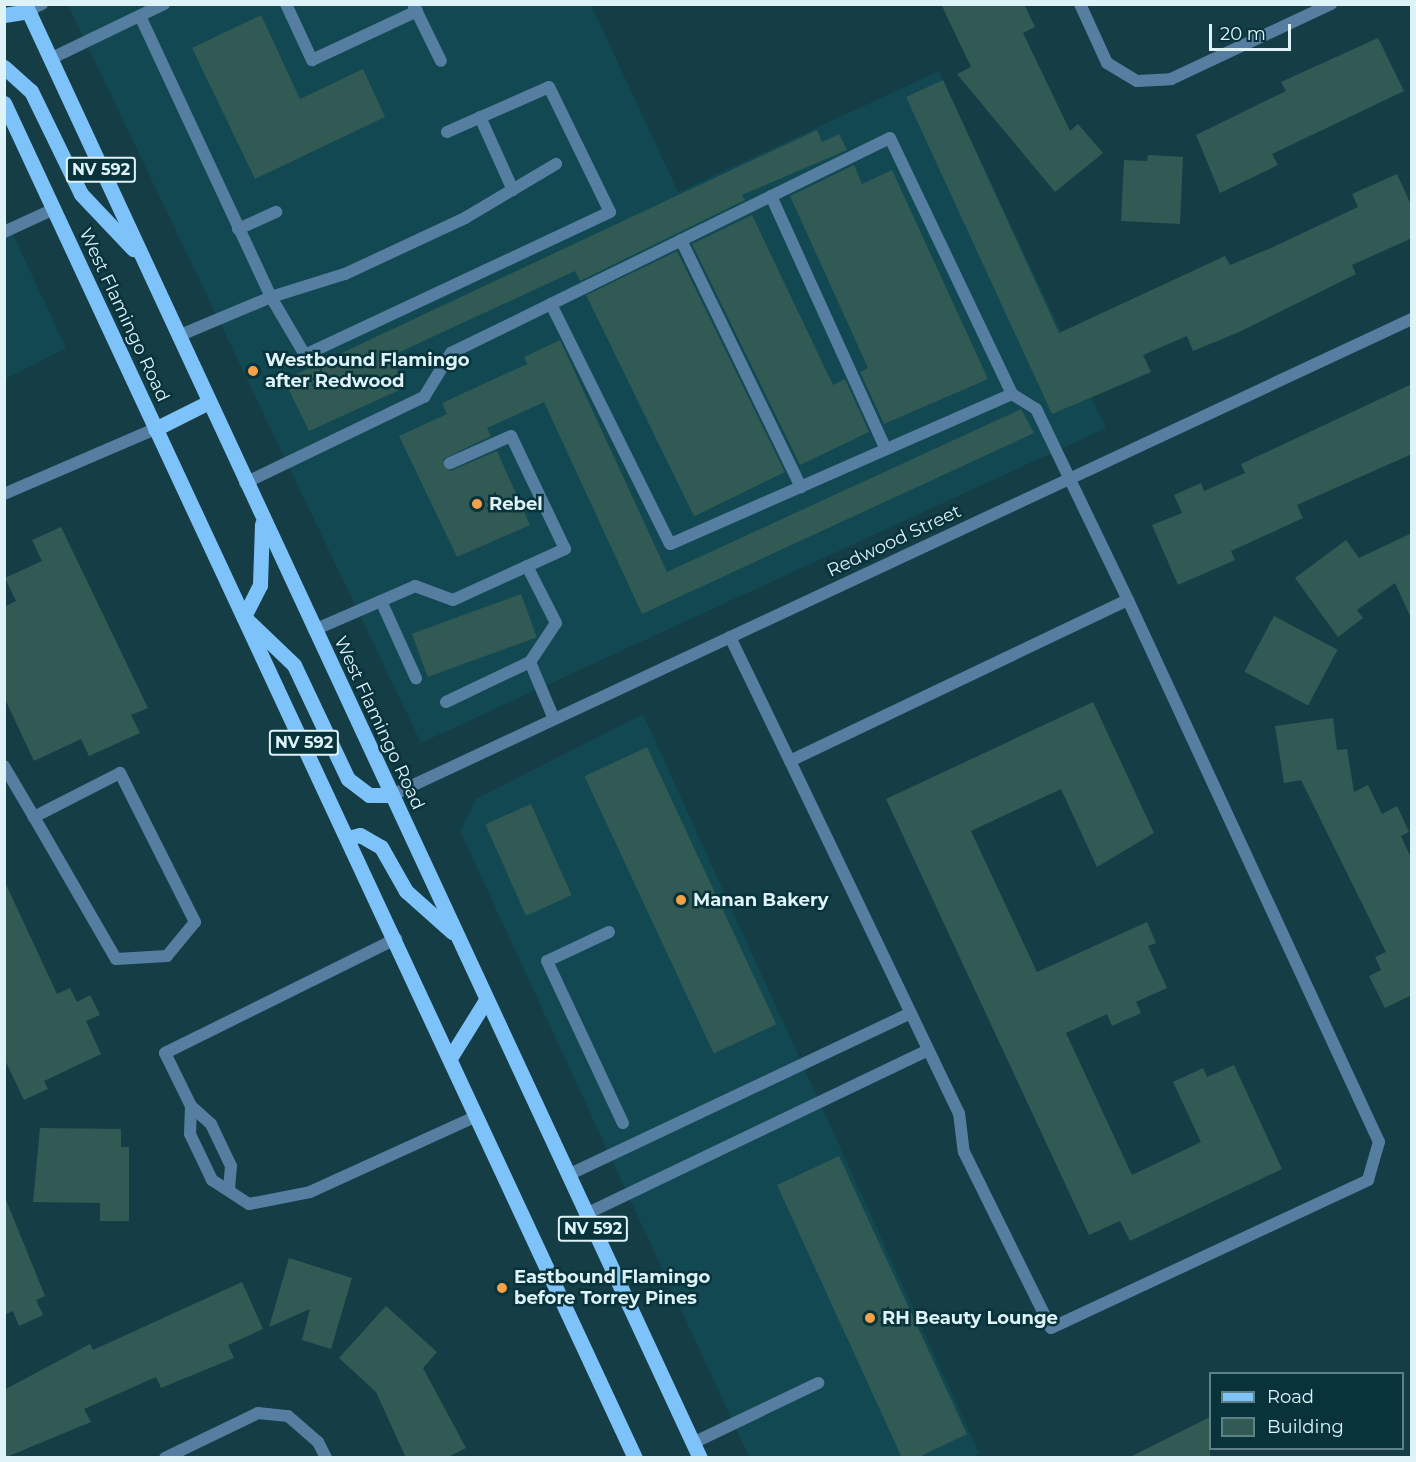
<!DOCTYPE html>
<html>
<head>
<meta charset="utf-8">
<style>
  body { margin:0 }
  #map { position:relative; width:1416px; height:1462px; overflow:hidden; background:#153d46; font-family:Montserrat,sans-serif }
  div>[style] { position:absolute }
  .built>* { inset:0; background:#114852 }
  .building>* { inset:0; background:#315a54; transform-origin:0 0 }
  .service>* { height:12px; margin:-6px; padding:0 6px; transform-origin:6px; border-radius:6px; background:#557ea0 }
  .minor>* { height:12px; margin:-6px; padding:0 6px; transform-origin:6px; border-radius:6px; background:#557ea0 }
  .tertiary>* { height:12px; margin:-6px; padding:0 6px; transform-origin:6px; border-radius:6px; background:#557ea0 }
  .primary>* { height:15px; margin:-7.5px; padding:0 7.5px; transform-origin:7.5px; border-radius:7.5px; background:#7ec2fa }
  .dots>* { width:16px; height:16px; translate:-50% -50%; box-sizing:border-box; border:3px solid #08333b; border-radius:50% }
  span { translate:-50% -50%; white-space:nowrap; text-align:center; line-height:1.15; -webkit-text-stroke:5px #08333b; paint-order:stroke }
  .shield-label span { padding:2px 4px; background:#08333b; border:2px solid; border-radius:4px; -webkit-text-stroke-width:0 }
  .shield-label { font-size:16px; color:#def3f8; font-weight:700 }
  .street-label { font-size:18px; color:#def3f8 }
  .poi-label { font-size:18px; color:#def3f8; font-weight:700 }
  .left { translate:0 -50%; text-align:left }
  .frame { position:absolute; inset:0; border:6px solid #def3f8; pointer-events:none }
  .legend { position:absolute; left:1209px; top:1372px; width:195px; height:78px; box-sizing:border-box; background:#08333b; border:2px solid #5e8087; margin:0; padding:8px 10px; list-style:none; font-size:18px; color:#def3f8 }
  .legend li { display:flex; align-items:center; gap:12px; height:30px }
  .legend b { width:30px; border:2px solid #5e8087 }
  .scale { position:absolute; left:1209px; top:24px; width:82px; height:27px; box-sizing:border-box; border:3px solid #def3f8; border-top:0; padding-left:8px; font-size:18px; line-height:21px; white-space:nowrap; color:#def3f8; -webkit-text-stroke:4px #08333b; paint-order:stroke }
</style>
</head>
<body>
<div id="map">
  <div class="built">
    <i style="clip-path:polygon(68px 5px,591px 5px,678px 192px,939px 71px,1106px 428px,421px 743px)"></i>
    <i style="clip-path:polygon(4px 215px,66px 348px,5px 379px,4px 379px)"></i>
    <i style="clip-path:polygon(643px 714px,979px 1453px,969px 1458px,749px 1457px,460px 831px,476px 799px)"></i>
  </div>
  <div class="building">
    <i style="clip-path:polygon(941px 4px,1024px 4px,1035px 27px,1023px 33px,1070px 131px,1078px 124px,1103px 153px,1055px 192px,957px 74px,971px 67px)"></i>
    <i style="clip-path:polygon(261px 15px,300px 99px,363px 69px,385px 117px,255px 179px,192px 48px)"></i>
    <i style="clip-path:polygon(1378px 38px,1404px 91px,1272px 154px,1278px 165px,1220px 193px,1196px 135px,1286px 91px,1281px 82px)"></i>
    <i style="clip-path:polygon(943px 80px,1059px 333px,1225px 256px,1230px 265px,1271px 248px,1358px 207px,1352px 194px,1397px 174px,1412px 207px,1412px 238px,1352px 265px,1356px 274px,1239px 332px,1193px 351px,1187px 336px,1143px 355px,1151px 372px,1052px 414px,906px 97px)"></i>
    <i style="clip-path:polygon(817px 130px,822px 142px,839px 134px,847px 150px,742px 195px,745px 200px,580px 281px,575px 271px,391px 356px,406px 387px,309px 431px,284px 380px)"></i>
    <i style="clip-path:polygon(1148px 155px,1183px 157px,1180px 224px,1121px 221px,1124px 160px,1147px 161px)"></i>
    <i style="clip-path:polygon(854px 165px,862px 184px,892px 170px,988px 379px,884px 424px,860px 372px,868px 368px,790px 196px)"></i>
    <i style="clip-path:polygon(752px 215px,833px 385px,845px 379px,869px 432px,800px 465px,692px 244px)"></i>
    <i style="left:677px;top:251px;width:246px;height:101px;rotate:64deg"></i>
    <i style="clip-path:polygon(560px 340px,667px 572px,1021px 409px,1034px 433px,642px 614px,544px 402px,487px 428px,491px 436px,443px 459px,450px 471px,497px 451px,530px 525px,457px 557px,399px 436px,447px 414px,442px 403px,527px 364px,524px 357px)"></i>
    <i style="clip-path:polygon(1412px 384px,1412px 454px,1297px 505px,1303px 518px,1231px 551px,1235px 560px,1178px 585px,1152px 525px,1182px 513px,1174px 495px,1201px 483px,1204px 491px,1245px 473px,1241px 464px)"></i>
    <i style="clip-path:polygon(61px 527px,148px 708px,131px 715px,140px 733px,89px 756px,81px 739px,34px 761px,4px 697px,4px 607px,16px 601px,5px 578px,42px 561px,32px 540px)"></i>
    <i style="clip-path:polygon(1412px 533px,1412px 620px,1395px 583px,1357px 610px,1363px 618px,1338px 637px,1295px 578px,1346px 540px,1359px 558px)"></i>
    <i style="left:521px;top:594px;width:46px;height:116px;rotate:70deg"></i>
    <i style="left:1274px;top:616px;width:72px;height:63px;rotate:28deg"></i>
    <i style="clip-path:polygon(1093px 702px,1154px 833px,1097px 867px,1061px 789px,971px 831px,1037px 972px,1147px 922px,1156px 943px,1148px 946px,1167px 988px,1136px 1002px,1141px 1013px,1112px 1026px,1107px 1014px,1066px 1033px,1132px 1175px,1201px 1142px,1173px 1082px,1203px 1068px,1207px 1077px,1234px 1065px,1282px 1169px,1130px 1241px,1120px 1221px,1089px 1235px,886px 799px)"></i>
    <i style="clip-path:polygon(1333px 718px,1337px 750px,1347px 749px,1354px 792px,1368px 785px,1382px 814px,1397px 806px,1409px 832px,1401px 836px,1412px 860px,1412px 995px,1385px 1008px,1369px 976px,1381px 970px,1375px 957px,1386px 952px,1301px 780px,1284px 783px,1275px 726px)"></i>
    <i style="left:647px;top:747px;width:306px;height:69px;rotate:65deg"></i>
    <i style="left:531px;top:804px;width:100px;height:50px;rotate:66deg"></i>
    <i style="clip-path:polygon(4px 880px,57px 994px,70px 988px,77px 1002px,90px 995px,100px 1015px,86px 1021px,101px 1054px,44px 1081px,48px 1089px,24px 1100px,4px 1058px)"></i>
    <i style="clip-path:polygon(40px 1128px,121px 1129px,121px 1147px,129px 1147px,129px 1221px,100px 1221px,100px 1203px,33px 1202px)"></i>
    <i style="clip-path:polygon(839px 1156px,967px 1434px,917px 1458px,902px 1458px,777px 1185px)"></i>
    <i style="clip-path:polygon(4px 1195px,45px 1296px,36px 1300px,43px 1315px,19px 1326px,13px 1311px,4px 1315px)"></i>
    <i style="clip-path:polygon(289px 1258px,352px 1278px,331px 1349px,302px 1340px,310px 1309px,269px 1327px)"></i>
    <i style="clip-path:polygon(242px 1282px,263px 1329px,228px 1345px,234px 1358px,161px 1388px,156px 1377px,84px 1409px,91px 1422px,4px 1458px,4px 1390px,90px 1344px,93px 1350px)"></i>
    <i style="clip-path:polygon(386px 1306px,437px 1352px,423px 1368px,466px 1448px,446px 1458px,406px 1458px,376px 1392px,339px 1358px)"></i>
    <i style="clip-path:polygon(1210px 1417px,1210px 1458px,1128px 1458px)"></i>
  </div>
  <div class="service">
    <i style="left:286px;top:4px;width:62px;rotate:65.1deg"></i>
    <i style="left:312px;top:60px;width:116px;rotate:-25deg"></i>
    <i style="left:414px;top:6px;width:61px;rotate:63.9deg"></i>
    <i style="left:28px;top:11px;width:16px;rotate:-27deg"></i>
    <i style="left:140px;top:16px;width:310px;rotate:65deg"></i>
    <i style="left:271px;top:297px;width:101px;rotate:157.2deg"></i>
    <i style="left:50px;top:59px;width:127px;rotate:-25.8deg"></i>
    <i style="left:480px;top:117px;width:80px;rotate:65.7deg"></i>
    <i style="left:447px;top:132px;width:111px;rotate:-23.8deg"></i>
    <i style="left:549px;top:87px;width:139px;rotate:64deg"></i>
    <i style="left:610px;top:212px;width:337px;rotate:154.9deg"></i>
    <i style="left:305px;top:355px;width:67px;rotate:-120.4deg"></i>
    <i style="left:271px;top:297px;width:77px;rotate:-17.3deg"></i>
    <i style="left:345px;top:274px;width:132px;rotate:-25deg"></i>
    <i style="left:465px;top:218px;width:106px;rotate:-30.7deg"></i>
    <i style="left:771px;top:196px;width:278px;rotate:65.6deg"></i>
    <i style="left:238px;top:229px;width:42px;rotate:-24.1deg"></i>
    <i style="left:4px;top:232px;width:55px;rotate:-24.7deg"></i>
    <i style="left:681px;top:240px;width:275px;rotate:64.1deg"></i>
    <i style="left:245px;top:483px;width:199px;rotate:-25.7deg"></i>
    <i style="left:424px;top:397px;width:52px;rotate:-58.5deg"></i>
    <i style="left:451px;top:353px;width:111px;rotate:-26.1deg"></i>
    <i style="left:551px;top:304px;width:377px;rotate:-26.1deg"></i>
    <i style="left:890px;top:138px;width:284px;rotate:64.5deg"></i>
    <i style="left:1012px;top:394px;width:373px;rotate:156.3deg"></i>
    <i style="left:670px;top:544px;width:268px;rotate:-116.4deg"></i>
    <i style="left:4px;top:494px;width:164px;rotate:-23.3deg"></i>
    <i style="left:527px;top:566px;width:64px;rotate:63deg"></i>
    <i style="left:556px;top:623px;width:47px;rotate:123.7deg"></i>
    <i style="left:530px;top:662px;width:62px;rotate:67.2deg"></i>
    <i style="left:381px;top:601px;width:85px;rotate:65.6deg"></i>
    <i style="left:314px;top:630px;width:110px;rotate:-23.5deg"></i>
    <i style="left:415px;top:586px;width:40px;rotate:20.2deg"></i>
    <i style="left:453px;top:600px;width:123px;rotate:-24.5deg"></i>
    <i style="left:565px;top:549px;width:125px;rotate:-115.5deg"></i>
    <i style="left:511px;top:436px;width:67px;rotate:156.1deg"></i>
    <i style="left:730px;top:637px;width:138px;rotate:64.2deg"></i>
    <i style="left:790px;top:761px;width:374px;rotate:-25.5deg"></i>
    <i style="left:1128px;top:600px;width:212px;rotate:-115.7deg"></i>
    <i style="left:1036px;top:409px;width:28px;rotate:-148deg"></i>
    <i style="left:446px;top:702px;width:93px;rotate:-25.5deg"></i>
    <i style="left:790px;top:761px;width:390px;rotate:64.4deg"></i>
    <i style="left:959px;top:1113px;width:39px;rotate:83deg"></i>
    <i style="left:964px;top:1152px;width:196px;rotate:63.7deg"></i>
    <i style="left:1051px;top:1328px;width:350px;rotate:-25deg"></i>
    <i style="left:1368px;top:1180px;width:40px;rotate:-74deg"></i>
    <i style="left:1379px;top:1142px;width:597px;rotate:-114.85deg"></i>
    <i style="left:4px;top:766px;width:59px;rotate:59.5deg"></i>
    <i style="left:34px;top:817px;width:164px;rotate:60deg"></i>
    <i style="left:116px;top:959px;width:51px;rotate:-3.4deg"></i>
    <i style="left:167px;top:956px;width:44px;rotate:-50.5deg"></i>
    <i style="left:195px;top:922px;width:167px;rotate:-116.7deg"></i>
    <i style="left:120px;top:773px;width:97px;rotate:152.9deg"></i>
    <i style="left:609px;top:932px;width:68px;rotate:154.9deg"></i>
    <i style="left:547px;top:961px;width:179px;rotate:64.9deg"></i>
    <i style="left:191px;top:1106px;width:28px;rotate:92deg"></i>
    <i style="left:190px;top:1134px;width:51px;rotate:64.4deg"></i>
    <i style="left:212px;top:1180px;width:44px;rotate:33deg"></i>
    <i style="left:249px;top:1204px;width:62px;rotate:-11.1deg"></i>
    <i style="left:310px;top:1192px;width:183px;rotate:-24.5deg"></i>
    <i style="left:568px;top:1175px;width:379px;rotate:-25.3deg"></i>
    <i style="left:229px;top:1189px;width:23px;rotate:-85deg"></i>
    <i style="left:231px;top:1166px;width:47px;rotate:-115.5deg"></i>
    <i style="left:211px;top:1124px;width:27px;rotate:-138deg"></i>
    <i style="left:191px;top:1106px;width:59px;rotate:-116.1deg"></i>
    <i style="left:165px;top:1053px;width:258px;rotate:-26.3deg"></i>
    <i style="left:586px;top:1214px;width:379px;rotate:-25.6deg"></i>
    <i style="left:693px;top:1443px;width:139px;rotate:-25.6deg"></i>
  </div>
  <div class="minor">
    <i style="left:1080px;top:4px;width:65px;rotate:65.4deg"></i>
    <i style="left:1107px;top:63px;width:35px;rotate:31deg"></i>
    <i style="left:1137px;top:81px;width:34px;rotate:-3deg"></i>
    <i style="left:1171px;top:79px;width:177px;rotate:-25.1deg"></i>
    <i style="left:165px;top:1458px;width:103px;rotate:-25.8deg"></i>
    <i style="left:258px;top:1413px;width:30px;rotate:6deg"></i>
    <i style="left:288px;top:1416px;width:40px;rotate:41deg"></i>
    <i style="left:318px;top:1442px;width:18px;rotate:63deg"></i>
  </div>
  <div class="tertiary">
    <i style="left:392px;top:795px;width:1126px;rotate:-25.02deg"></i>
  </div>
  <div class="primary">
    <i style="left:25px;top:4px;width:1603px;rotate:65.1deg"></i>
    <i style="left:4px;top:15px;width:24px;rotate:-9deg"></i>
    <i style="left:4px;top:67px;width:36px;rotate:42deg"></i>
    <i style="left:31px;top:91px;width:114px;rotate:64.1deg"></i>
    <i style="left:81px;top:194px;width:76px;rotate:46.6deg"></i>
    <i style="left:4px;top:103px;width:1495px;rotate:65.03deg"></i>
    <i style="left:155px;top:429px;width:60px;rotate:-26.6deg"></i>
    <i style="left:262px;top:524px;width:61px;rotate:91.9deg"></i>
    <i style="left:260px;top:585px;width:36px;rotate:117deg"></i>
    <i style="left:244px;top:617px;width:69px;rotate:43.8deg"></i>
    <i style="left:294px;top:665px;width:126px;rotate:64.7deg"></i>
    <i style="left:348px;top:779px;width:26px;rotate:37deg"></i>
    <i style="left:369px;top:795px;width:23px"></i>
    <i style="left:348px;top:838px;width:12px;rotate:-14deg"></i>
    <i style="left:360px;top:835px;width:24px;rotate:30deg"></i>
    <i style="left:381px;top:847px;width:51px;rotate:60.4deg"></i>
    <i style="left:406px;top:891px;width:62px;rotate:41.7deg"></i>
    <i style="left:450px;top:1058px;width:68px;rotate:-58.2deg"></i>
  </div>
  <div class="dots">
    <i style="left:253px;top:371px;background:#f5a246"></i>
    <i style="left:477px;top:504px;background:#f5a246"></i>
    <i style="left:681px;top:900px;background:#f5a246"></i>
    <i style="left:502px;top:1288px;background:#f5a246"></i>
    <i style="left:870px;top:1318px;background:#f5a246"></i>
  </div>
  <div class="shield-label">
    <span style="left:101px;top:170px">NV 592</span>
    <span style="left:304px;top:743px">NV 592</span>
    <span style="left:593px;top:1229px">NV 592</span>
  </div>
  <div class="street-label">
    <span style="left:124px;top:315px;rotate:65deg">West Flamingo Road</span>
    <span style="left:894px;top:541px;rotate:-25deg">Redwood Street</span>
    <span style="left:379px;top:723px;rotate:65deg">West Flamingo Road</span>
  </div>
  <div class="poi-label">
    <span class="left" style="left:265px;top:371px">Westbound Flamingo<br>after Redwood</span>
    <span class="left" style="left:489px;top:504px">Rebel</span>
    <span class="left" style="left:693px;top:900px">Manan Bakery</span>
    <span class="left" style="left:514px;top:1288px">Eastbound Flamingo<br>before Torrey Pines</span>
    <span class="left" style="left:882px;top:1318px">RH Beauty Lounge</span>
  </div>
  <div class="frame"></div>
  <ul class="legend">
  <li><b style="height:8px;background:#7ec2fa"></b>Road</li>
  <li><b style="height:16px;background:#315a54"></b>Building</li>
  </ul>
  <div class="scale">20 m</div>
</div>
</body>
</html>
